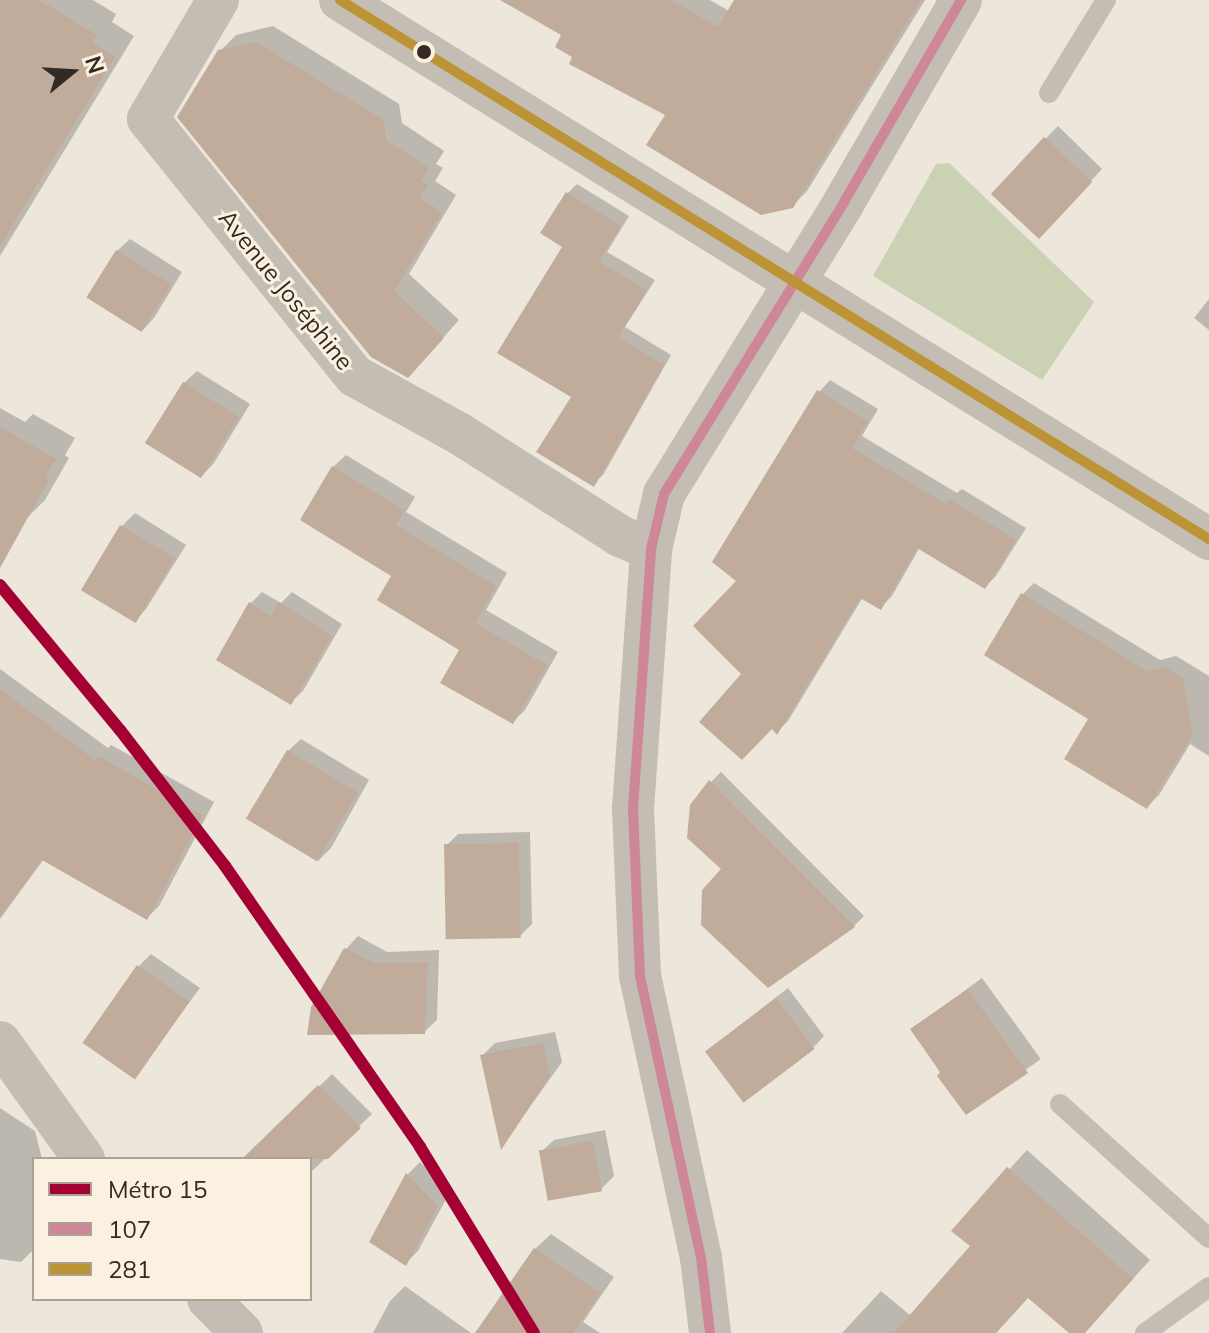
<!DOCTYPE html>
<html>
<head>
<meta charset="utf-8">
<style>
  body { margin:0 }
  #map { position:relative; width:1209px; height:1333px; overflow:hidden; background:#ece6db; font-family:Mulish,sans-serif }
  div>[style] { position:absolute }
  .green>* { inset:0; background:#cad2b3 }
  .shadow>* { inset:0; background:#0003; transform-origin:0 0 }
  .building>* { inset:0; background:#c1ab9b; transform-origin:0 0 }
  .lane>* { height:20px; margin:-10px; padding:0 10px; transform-origin:10px; border-radius:10px; background:#c4bdb4 }
  .street>* { height:42px; margin:-21px; padding:0 21px; transform-origin:21px; border-radius:21px; background:#c4bdb4 }
  .bus-1>* { height:10px; margin:-5px; padding:0 5px; transform-origin:5px; border-radius:5px; background:#ce8796 }
  .bus-2>* { height:10px; margin:-5px; padding:0 5px; transform-origin:5px; border-radius:5px; background:#bd9435 }
  .metro-1>* { height:12px; margin:-6px; padding:0 6px; transform-origin:6px; border-radius:6px; background:#a50034 }
  .dots>* { width:22px; height:22px; translate:-50% -50%; box-sizing:border-box; border:4px solid #faf1e0; border-radius:50% }
  span { translate:-50% -50%; white-space:nowrap; text-align:center; line-height:1.15; -webkit-text-stroke:6px #faf1e0; paint-order:stroke }
  .street-label { font-size:24px; color:#342a24 }
  .legend { position:absolute; left:32px; top:1157px; width:280px; height:144px; box-sizing:border-box; background:#faf1e0; border:2px solid #aba195; margin:0; padding:10px 14px; list-style:none; font-size:24px; color:#342a24 }
  .legend li { display:flex; align-items:center; gap:16px; height:40px }
  .legend b { width:40px; border:2px solid #aba195 }
  .north { position:absolute; left:32px; top:32px; width:80px; height:80px; -webkit-text-stroke:6px #faf1e0; paint-order:stroke; rotate:72deg; font-size:22px; font-weight:700; line-height:32px; text-align:center; color:#342a24 }
  .north::after { content:''; display:block; margin:auto; width:28px; height:36px; background:#342a24; clip-path:polygon(50% 0,100% 100%,50% 72%,0 100%) }
</style>
</head>
<body>
<div id="map">
  <div class="green">
    <i style="clip-path:polygon(949px 163px,1094px 302px,1042px 380px,873px 276px,936px 164px)"></i>
  </div>
  <div class="shadow">
    <i style="clip-path:polygon(0 0,93px 0,116px 14px,112px 22px,134px 36px,0 256px)"></i>
    <i style="clip-path:polygon(504px 0,710px 0,729px 11px,736px 0,925px 0,807px 191px,792px 206px,668px 114px,574px 56px,564px 35px)"></i>
    <i style="clip-path:polygon(273px 26px,399px 104px,402px 123px,444px 151px,436px 164px,443px 168px,435px 181px,456px 195px,409px 274px,459px 320px,424px 359px,219px 52px,236px 35px)"></i>
    <i style="clip-path:polygon(1058px 126px,1102px 169px,1050px 225px,992px 193px)"></i>
    <i style="clip-path:polygon(577px 184px,629px 216px,607px 252px,655px 280px,625px 327px,671px 355px,603px 475px,593px 484px,573px 397px,565px 246px,568px 193px)"></i>
    <i style="clip-path:polygon(130px 239px,182px 272px,154px 318px,142px 331px,117px 251px)"></i>
    <i style="clip-path:polygon(1209px 299px,1209px 330px,1194px 318px)"></i>
    <i style="clip-path:polygon(197px 371px,250px 404px,214px 463px,202px 476px,184px 383px)"></i>
    <i style="clip-path:polygon(830px 380px,878px 409px,862px 436px,957px 493px,962px 489px,1026px 528px,996px 576px,985px 587px,920px 547px,892px 596px,881px 607px,863px 597px,788px 721px,777px 732px,744px 674px,739px 581px,819px 392px)"></i>
    <i style="clip-path:polygon(0 408px,25px 422px,33px 414px,75px 438px,65px 455px,69px 458px,45px 500px,24px 521px,0 508px)"></i>
    <i style="clip-path:polygon(346px 455px,415px 497px,406px 512px,507px 573px,486px 610px,558px 652px,525px 710px,513px 722px,462px 649px,394px 575px,333px 467px)"></i>
    <i style="clip-path:polygon(135px 513px,186px 545px,146px 609px,134px 622px,83px 590px,122px 526px)"></i>
    <i style="clip-path:polygon(1034px 583px,1160px 660px,1176px 656px,1209px 676px,1209px 756px,1190px 744px,1159px 795px,1147px 807px,1090px 719px,1022px 595px)"></i>
    <i style="clip-path:polygon(262px 592px,281px 603px,292px 592px,342px 624px,303px 691px,291px 702px,250px 604px)"></i>
    <i style="clip-path:polygon(0 669px,108px 748px,111px 745px,214px 802px,159px 906px,147px 918px,44px 859px,0 919px)"></i>
    <i style="clip-path:polygon(301px 739px,369px 780px,331px 848px,318px 861px,288px 751px)"></i>
    <i style="clip-path:polygon(721px 772px,864px 916px,854px 926px,723px 869px,711px 782px)"></i>
    <i style="clip-path:polygon(530px 832px,532px 924px,520px 936px,446px 846px,458px 834px)"></i>
    <i style="clip-path:polygon(358px 936px,387px 952px,439px 950px,437px 1020px,424px 1032px,313px 1008px,346px 949px)"></i>
    <i style="clip-path:polygon(151px 954px,200px 988px,135px 1076px,138px 967px)"></i>
    <i style="left:982px;top:978px;width:100px;height:86px;rotate:54deg"></i>
    <i style="clip-path:polygon(788px 988px,824px 1036px,813px 1048px,707px 1051px)"></i>
    <i style="clip-path:polygon(555px 1032px,562px 1062px,502px 1146px,482px 1056px,495px 1043px)"></i>
    <i style="clip-path:polygon(332px 1074px,372px 1114px,310px 1173px,310px 1159px,286px 1159px,266px 1138px)"></i>
    <i style="clip-path:polygon(0 1108px,35px 1131px,42px 1159px,34px 1159px,34px 1249px,21px 1262px,0 1259px)"></i>
    <i style="clip-path:polygon(605px 1130px,614px 1176px,601px 1189px,541px 1152px,554px 1140px)"></i>
    <i style="clip-path:polygon(1027px 1150px,1150px 1260px,1084px 1333px,1072px 1333px,1029px 1296px,996px 1333px,842px 1333px,881px 1291px,911px 1316px,972px 1246px,954px 1230px)"></i>
    <i style="clip-path:polygon(420px 1162px,450px 1192px,418px 1251px,406px 1263px,371px 1241px,408px 1174px)"></i>
    <i style="clip-path:polygon(551px 1234px,614px 1277px,583px 1322px,600px 1333px,477px 1333px,535px 1249px)"></i>
    <i style="clip-path:polygon(405px 1286px,471px 1333px,373px 1333px,390px 1301px)"></i>
  </div>
  <div class="building">
    <i style="clip-path:polygon(0 0,39px 0,97px 35px,93px 43px,115px 57px,0 246px)"></i>
    <i style="clip-path:polygon(500px 0,671px 0,718px 27px,734px 0,921px 0,793px 208px,761px 215px,646px 145px,665px 115px,569px 64px,572px 57px,555px 47px,561px 35px)"></i>
    <i style="clip-path:polygon(256px 42px,384px 120px,386px 140px,429px 168px,421px 181px,428px 185px,420px 198px,442px 212px,394px 291px,444px 338px,408px 378px,371px 357px,177px 117px,218px 50px)"></i>
    <i style="left:1044px;top:137px;width:66px;height:78px;rotate:43deg"></i>
    <i style="clip-path:polygon(566px 192px,621px 226px,599px 262px,647px 290px,618px 337px,664px 365px,594px 487px,536px 452px,571px 397px,497px 353px,562px 247px,540px 233px)"></i>
    <i style="left:116px;top:250px;width:65px;height:56px;rotate:32deg"></i>
    <i style="left:183px;top:382px;width:66px;height:72px;rotate:32deg"></i>
    <i style="clip-path:polygon(817px 390px,868px 421px,852px 448px,946px 504px,949px 499px,1016px 540px,985px 589px,917px 548px,881px 610px,860px 598px,777px 735px,772px 729px,742px 760px,699px 722px,741px 674px,693px 626px,736px 581px,712px 562px)"></i>
    <i style="clip-path:polygon(0 427px,56px 459px,46px 476px,49px 479px,0 568px)"></i>
    <i style="clip-path:polygon(332px 466px,404px 510px,396px 525px,496px 586px,475px 623px,547px 665px,513px 724px,440px 683px,459px 650px,377px 600px,391px 576px,300px 520px)"></i>
    <i style="left:120px;top:525px;width:64px;height:76px;rotate:31deg"></i>
    <i style="clip-path:polygon(1021px 593px,1147px 671px,1164px 667px,1183px 678px,1193px 734px,1147px 809px,1064px 759px,1088px 719px,984px 655px)"></i>
    <i style="clip-path:polygon(249px 602px,271px 616px,279px 602px,332px 636px,291px 705px,216px 660px)"></i>
    <i style="clip-path:polygon(0 689px,95px 760px,98px 756px,203px 815px,147px 920px,42px 860px,0 917px)"></i>
    <i style="left:287px;top:750px;width:83px;height:80px;rotate:31deg"></i>
    <i style="clip-path:polygon(709px 780px,855px 927px,768px 988px,701px 925px,702px 890px,721px 869px,687px 838px,690px 805px)"></i>
    <i style="left:519px;top:843px;width:95px;height:75px;rotate:89deg"></i>
    <i style="clip-path:polygon(344px 948px,374px 963px,428px 962px,425px 1034px,307px 1035px,311px 1007px)"></i>
    <i style="left:137px;top:965px;width:64px;height:95px;rotate:35deg"></i>
    <i style="clip-path:polygon(968px 989px,1028px 1073px,966px 1115px,937px 1076px,940px 1072px,910px 1029px)"></i>
    <i style="left:776px;top:998px;width:64px;height:89px;rotate:53deg"></i>
    <i style="clip-path:polygon(543px 1043px,550px 1076px,501px 1150px,480px 1055px)"></i>
    <i style="clip-path:polygon(318px 1085px,361px 1128px,328px 1159px,242px 1159px)"></i>
    <i style="left:593px;top:1141px;width:51px;height:55px;rotate:80deg"></i>
    <i style="clip-path:polygon(1007px 1167px,1133px 1279px,1085px 1333px,1069px 1333px,1028px 1298px,996px 1333px,894px 1333px,970px 1246px,951px 1231px)"></i>
    <i style="clip-path:polygon(406px 1173px,438px 1206px,406px 1266px,369px 1242px)"></i>
    <i style="clip-path:polygon(534px 1248px,600px 1293px,573px 1333px,475px 1333px)"></i>
  </div>
  <div class="lane">
    <i style="left:1049px;top:93px;width:109px;rotate:-58.5deg"></i>
    <i style="left:1060px;top:1104px;width:200px;rotate:42deg"></i>
    <i style="left:1145px;top:1333px;width:79px;rotate:-35.7deg"></i>
  </div>
  <div class="street">
    <i style="left:218px;top:0;width:138px;rotate:120.5deg"></i>
    <i style="left:148px;top:119px;width:330px;rotate:51.2deg"></i>
    <i style="left:355px;top:376px;width:120px;rotate:28.9deg"></i>
    <i style="left:460px;top:434px;width:190px;rotate:32.5deg"></i>
    <i style="left:620px;top:536px;width:34px;rotate:23deg"></i>
    <i style="left:340px;top:0;width:1023px;rotate:31.81deg"></i>
    <i style="left:0;top:1042px;width:144px;rotate:54.3deg"></i>
    <i style="left:208px;top:1299px;width:48px;rotate:45deg"></i>
    <i style="left:710px;top:1333px;width:76px;rotate:-96.8deg"></i>
    <i style="left:701px;top:1258px;width:289px;rotate:-102.2deg"></i>
    <i style="left:640px;top:976px;width:167px;rotate:-92.4deg"></i>
    <i style="left:633px;top:809px;width:261px;rotate:-86deg"></i>
    <i style="left:651px;top:549px;width:57px;rotate:-76.7deg"></i>
    <i style="left:664px;top:494px;width:343px;rotate:-58.3deg"></i>
    <i style="left:844px;top:202px;width:233px;rotate:-59.9deg"></i>
  </div>
  <div class="bus-1">
    <i style="left:710px;top:1333px;width:76px;rotate:-96.8deg"></i>
    <i style="left:701px;top:1258px;width:289px;rotate:-102.2deg"></i>
    <i style="left:640px;top:976px;width:167px;rotate:-92.4deg"></i>
    <i style="left:633px;top:809px;width:261px;rotate:-86deg"></i>
    <i style="left:651px;top:549px;width:57px;rotate:-76.7deg"></i>
    <i style="left:664px;top:494px;width:343px;rotate:-58.3deg"></i>
    <i style="left:844px;top:202px;width:233px;rotate:-59.9deg"></i>
  </div>
  <div class="bus-2">
    <i style="left:340px;top:0;width:1023px;rotate:31.81deg"></i>
  </div>
  <div class="metro-1">
    <i style="left:0;top:585px;width:188px;rotate:50.4deg"></i>
    <i style="left:120px;top:730px;width:172px;rotate:52.3deg"></i>
    <i style="left:225px;top:866px;width:342px;rotate:55.2deg"></i>
    <i style="left:420px;top:1147px;width:218px;rotate:58.5deg"></i>
  </div>
  <div class="dots">
    <i style="left:424px;top:52px;background:#342a24"></i>
  </div>
  <div class="street-label">
    <span style="left:286px;top:290px;rotate:51deg">Avenue Joséphine</span>
  </div>
  <ul class="legend">
  <li><b style="height:10px;background:#a50034"></b>Métro 15</li>
  <li><b style="height:10px;background:#ce8796"></b>107</li>
  <li><b style="height:10px;background:#bd9435"></b>281</li>
  </ul>
  <div class="north">N</div>
</div>
</body>
</html>
